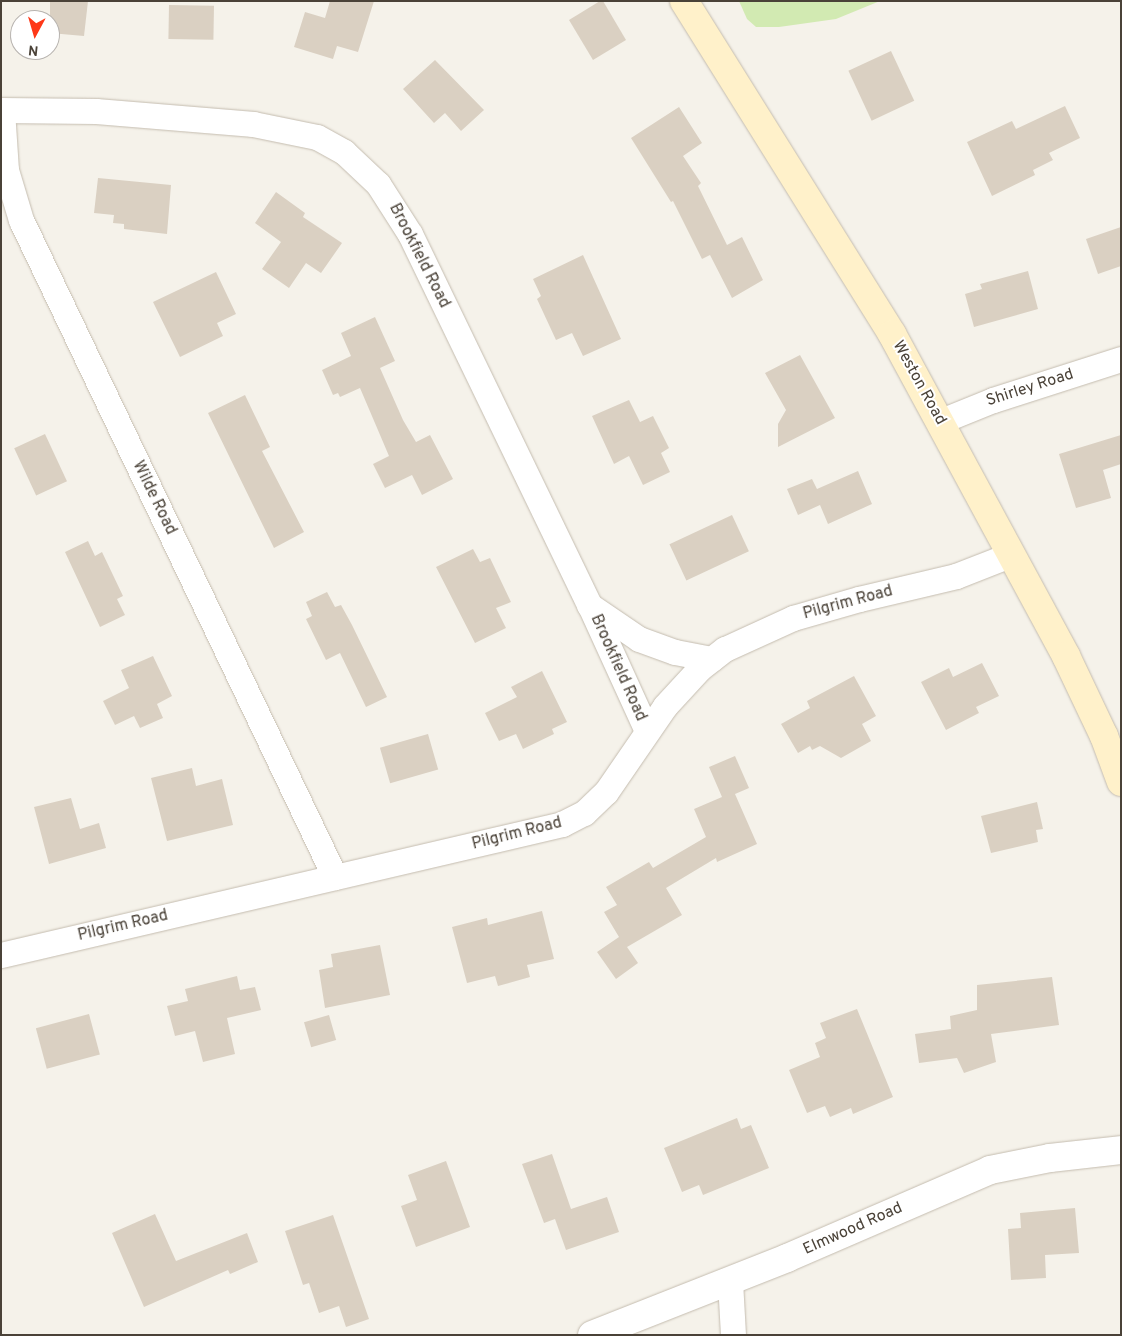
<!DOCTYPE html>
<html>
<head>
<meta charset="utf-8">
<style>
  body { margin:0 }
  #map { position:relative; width:1122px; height:1336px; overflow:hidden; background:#f5f2ea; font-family:Overpass,sans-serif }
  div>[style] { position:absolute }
  .green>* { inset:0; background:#d2eab2 }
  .building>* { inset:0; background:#dad0c2; transform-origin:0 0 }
  .roads { filter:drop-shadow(0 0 1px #c4bcaf) drop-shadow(0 0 1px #c4bcaf) }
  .minor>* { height:25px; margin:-12.5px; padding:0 12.5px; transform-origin:12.5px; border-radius:12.5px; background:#fff }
  .tertiary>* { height:28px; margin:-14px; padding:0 14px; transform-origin:14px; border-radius:14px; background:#fff }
  .secondary>* { height:28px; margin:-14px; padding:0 14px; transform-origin:14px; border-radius:14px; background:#fff1ca }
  span { translate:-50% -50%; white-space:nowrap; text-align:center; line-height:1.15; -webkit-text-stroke:4px #fff; paint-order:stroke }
  .street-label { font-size:16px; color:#4a4238 }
  .frame { position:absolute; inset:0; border:2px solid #4a4238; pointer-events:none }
  .north { position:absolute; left:10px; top:10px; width:50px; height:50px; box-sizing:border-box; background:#fff; border:1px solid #b7b3af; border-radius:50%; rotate:186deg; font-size:14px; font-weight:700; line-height:20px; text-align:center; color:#4a4238 }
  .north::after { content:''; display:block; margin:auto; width:18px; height:22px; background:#fe3818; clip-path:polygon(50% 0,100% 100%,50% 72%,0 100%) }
</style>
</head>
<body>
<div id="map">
  <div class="green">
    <i style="clip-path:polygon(739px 1px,880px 1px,836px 19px,779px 27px,756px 27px,747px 19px)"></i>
  </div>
  <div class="building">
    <i style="clip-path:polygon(50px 1px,88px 1px,84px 36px,50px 33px)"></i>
    <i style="clip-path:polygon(330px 1px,374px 1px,358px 52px,337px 46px,333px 59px,294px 47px,305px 12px,325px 18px)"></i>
    <i style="clip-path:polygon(600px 1px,603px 1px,626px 40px,593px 60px,569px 20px)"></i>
    <i style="left:169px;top:5px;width:45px;height:34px;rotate:1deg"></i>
    <i style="left:891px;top:51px;width:55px;height:47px;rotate:65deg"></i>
    <i style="clip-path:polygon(435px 60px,484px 110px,461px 131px,445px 113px,434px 123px,403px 89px)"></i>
    <i style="clip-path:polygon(1065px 106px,1080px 138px,1049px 153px,1053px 160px,1033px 170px,1035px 175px,992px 196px,967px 142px,1012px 121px,1016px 129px)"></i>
    <i style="clip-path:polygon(679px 107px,702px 143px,683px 156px,701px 183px,698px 186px,727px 245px,742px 237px,763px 280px,732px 298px,710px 255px,702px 259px,673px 201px,671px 202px,631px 138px)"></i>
    <i style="clip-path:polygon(98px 178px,171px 185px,167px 234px,124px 229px,124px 224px,113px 223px,114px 215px,94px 213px)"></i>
    <i style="clip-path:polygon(276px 192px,305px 213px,303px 217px,342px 243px,321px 273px,306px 263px,289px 288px,262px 269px,281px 242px,255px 223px)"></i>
    <i style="clip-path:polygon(1121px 227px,1121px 266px,1098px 274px,1086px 239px)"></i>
    <i style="clip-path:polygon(583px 255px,621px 339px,583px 356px,572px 333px,556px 340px,537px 299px,541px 296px,533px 279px)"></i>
    <i style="clip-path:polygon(1028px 271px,1038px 309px,974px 327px,965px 294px,982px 289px,980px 284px)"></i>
    <i style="clip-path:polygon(216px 272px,236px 314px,217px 323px,223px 336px,180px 357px,153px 302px)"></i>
    <i style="clip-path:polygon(375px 317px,395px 361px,380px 368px,403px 420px,416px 442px,430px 435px,453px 479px,422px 495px,412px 475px,385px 488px,373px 464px,389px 456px,360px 388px,340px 397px,338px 393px,333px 395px,322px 370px,351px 356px,341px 333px)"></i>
    <i style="clip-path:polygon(800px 355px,835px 418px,778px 447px,778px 424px,786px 410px,765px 373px)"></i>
    <i style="clip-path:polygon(245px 395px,270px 447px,262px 451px,304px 532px,274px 548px,208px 413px)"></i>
    <i style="clip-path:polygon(629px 400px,640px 422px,653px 416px,669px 448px,661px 453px,670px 472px,643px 485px,629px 456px,614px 464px,592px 416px)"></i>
    <i style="left:45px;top:434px;width:52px;height:34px;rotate:65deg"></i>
    <i style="clip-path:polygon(1121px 435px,1121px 464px,1103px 470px,1111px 498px,1076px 508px,1059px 454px)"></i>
    <i style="clip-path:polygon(858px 471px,872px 504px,828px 524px,820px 505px,798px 515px,787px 489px,812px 479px,817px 489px)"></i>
    <i style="left:732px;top:515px;width:40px;height:69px;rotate:65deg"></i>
    <i style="clip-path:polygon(88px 541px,95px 556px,102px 552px,123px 596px,117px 599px,125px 615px,100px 627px,65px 552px)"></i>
    <i style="clip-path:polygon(473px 549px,480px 562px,490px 558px,511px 602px,496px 608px,506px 628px,475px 643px,436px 567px)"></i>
    <i style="clip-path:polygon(327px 592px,335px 607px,341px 605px,352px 625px,387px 697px,366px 707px,340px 653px,326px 660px,306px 619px,312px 616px,306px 602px)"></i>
    <i style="clip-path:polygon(153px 656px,172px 696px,157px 704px,163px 718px,140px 728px,134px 716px,115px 725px,103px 701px,129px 688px,121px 670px)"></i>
    <i style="clip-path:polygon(982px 663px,999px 696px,976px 707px,979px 713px,946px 730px,921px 682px,949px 668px,953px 677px)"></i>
    <i style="clip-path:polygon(542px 671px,567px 722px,552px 729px,554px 734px,523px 749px,516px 734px,499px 741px,485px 713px,517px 697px,511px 687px)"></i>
    <i style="clip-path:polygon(854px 676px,876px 716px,862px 724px,871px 741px,841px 758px,820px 746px,812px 750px,810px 746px,798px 753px,781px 724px,810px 708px,807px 701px)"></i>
    <i style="left:428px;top:734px;width:37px;height:50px;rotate:74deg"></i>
    <i style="clip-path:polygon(735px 756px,749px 788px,735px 794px,757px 844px,717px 862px,716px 858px,666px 888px,682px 915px,627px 947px,638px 963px,616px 979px,597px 952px,619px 937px,604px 912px,617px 905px,606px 887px,649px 862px,653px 868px,706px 837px,694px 809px,722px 797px,709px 767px)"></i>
    <i style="clip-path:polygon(192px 768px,196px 786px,222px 779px,233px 825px,167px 841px,151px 778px)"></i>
    <i style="clip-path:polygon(71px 798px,80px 829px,99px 823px,106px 848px,49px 864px,34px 807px)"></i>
    <i style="clip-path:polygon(1037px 802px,1043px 829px,1036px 830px,1038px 842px,991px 853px,981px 816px)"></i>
    <i style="clip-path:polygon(542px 911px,554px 959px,527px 965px,530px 977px,498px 986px,495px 976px,467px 983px,452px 927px,487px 918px,488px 925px)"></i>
    <i style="clip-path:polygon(380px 945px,390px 995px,325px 1008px,319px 970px,333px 967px,331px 954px)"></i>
    <i style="clip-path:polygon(237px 976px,240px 990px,255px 987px,261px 1010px,227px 1018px,235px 1054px,203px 1062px,195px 1031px,175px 1036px,167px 1006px,188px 1001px,185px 989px)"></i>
    <i style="clip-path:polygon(1052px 977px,1059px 1025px,991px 1034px,996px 1062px,964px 1073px,957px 1058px,919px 1063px,915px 1034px,951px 1029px,950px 1016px,977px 1010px,977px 985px)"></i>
    <i style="clip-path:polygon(857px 1009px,893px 1097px,853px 1114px,851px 1108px,830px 1117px,825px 1106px,807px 1113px,789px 1070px,820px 1057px,815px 1043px,826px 1038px,820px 1023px)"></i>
    <i style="left:89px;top:1014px;width:42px;height:55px;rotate:75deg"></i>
    <i style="left:329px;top:1015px;width:26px;height:26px;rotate:74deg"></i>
    <i style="clip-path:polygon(737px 1118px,741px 1129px,751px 1125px,769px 1168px,703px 1195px,699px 1185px,682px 1192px,664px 1148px)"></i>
    <i style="clip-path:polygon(552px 1154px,571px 1209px,607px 1197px,619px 1232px,566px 1250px,555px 1219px,544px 1223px,522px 1164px)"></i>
    <i style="clip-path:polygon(446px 1161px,470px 1227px,416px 1247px,401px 1206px,417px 1200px,408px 1175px)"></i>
    <i style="clip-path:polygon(1075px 1208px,1079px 1253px,1045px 1255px,1046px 1278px,1011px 1280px,1008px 1229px,1021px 1228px,1020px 1213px)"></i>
    <i style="clip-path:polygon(155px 1214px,176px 1261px,247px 1233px,258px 1262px,230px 1274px,228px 1270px,144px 1307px,112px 1233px)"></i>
    <i style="clip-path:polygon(333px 1215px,369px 1319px,346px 1327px,339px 1306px,319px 1313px,309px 1283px,303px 1285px,285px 1231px)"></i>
  </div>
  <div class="roads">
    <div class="minor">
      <i style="left:1px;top:110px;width:95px;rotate:0.6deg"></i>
      <i style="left:96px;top:111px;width:158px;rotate:4.7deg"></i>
      <i style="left:253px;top:124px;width:65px;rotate:11.5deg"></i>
      <i style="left:317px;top:137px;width:31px;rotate:29deg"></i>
      <i style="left:344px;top:152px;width:47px;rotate:43.3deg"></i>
      <i style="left:378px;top:184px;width:59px;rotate:57.4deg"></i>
      <i style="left:410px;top:234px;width:412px;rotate:64.2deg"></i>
      <i style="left:589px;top:605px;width:60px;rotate:34.2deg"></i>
      <i style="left:639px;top:639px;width:38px;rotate:20deg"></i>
      <i style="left:675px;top:652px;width:37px;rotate:11deg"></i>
      <i style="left:2px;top:110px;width:60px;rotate:86.2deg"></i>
      <i style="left:6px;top:170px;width:52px;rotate:73.3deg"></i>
      <i style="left:21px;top:220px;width:728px;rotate:64.46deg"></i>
      <i style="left:941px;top:421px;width:56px;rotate:-22deg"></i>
      <i style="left:993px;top:400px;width:134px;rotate:-17.8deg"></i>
      <i style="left:591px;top:608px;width:135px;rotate:65.5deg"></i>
      <i style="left:1px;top:955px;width:576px;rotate:-13.14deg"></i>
      <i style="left:562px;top:824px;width:25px;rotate:-27deg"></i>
      <i style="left:584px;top:813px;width:30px;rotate:-44deg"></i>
      <i style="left:606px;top:792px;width:104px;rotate:-55.5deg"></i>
      <i style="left:665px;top:706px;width:50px;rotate:-47.4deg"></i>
      <i style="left:699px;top:669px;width:33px;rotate:-38deg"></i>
      <i style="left:725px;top:649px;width:75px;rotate:-24.5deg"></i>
      <i style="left:793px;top:618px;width:69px;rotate:-16.1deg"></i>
      <i style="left:859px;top:599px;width:100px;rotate:-13.3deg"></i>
      <i style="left:956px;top:576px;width:58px;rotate:-21.3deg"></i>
      <i style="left:730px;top:1281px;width:54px;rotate:86.8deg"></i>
    </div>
    <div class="tertiary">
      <i style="left:592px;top:1335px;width:210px;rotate:-21.5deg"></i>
      <i style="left:787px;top:1258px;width:221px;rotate:-23.4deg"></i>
      <i style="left:990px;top:1170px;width:61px;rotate:-11.3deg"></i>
      <i style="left:1050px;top:1158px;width:71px;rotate:-6.4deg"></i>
    </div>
    <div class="secondary">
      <i style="left:684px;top:1px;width:393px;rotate:58deg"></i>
      <i style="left:892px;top:334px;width:366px;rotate:61.6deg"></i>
      <i style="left:1066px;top:656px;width:89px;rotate:64.6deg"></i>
      <i style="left:1104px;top:736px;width:49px;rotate:69.7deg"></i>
    </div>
  </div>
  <div class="street-label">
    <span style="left:419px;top:256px;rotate:63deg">Brookfield Road</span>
    <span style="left:919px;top:383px;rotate:61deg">Weston Road</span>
    <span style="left:1030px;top:388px;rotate:-18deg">Shirley Road</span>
    <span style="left:154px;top:498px;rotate:64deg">Wilde Road</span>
    <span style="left:848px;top:603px;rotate:-15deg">Pilgrim Road</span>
    <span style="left:618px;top:668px;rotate:66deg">Brookfield Road</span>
    <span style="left:517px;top:834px;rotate:-14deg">Pilgrim Road</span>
    <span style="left:123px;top:926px;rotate:-13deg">Pilgrim Road</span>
    <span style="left:853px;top:1229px;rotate:-24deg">Elmwood Road</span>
  </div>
  <div class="frame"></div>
  <div class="north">N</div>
</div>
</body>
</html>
